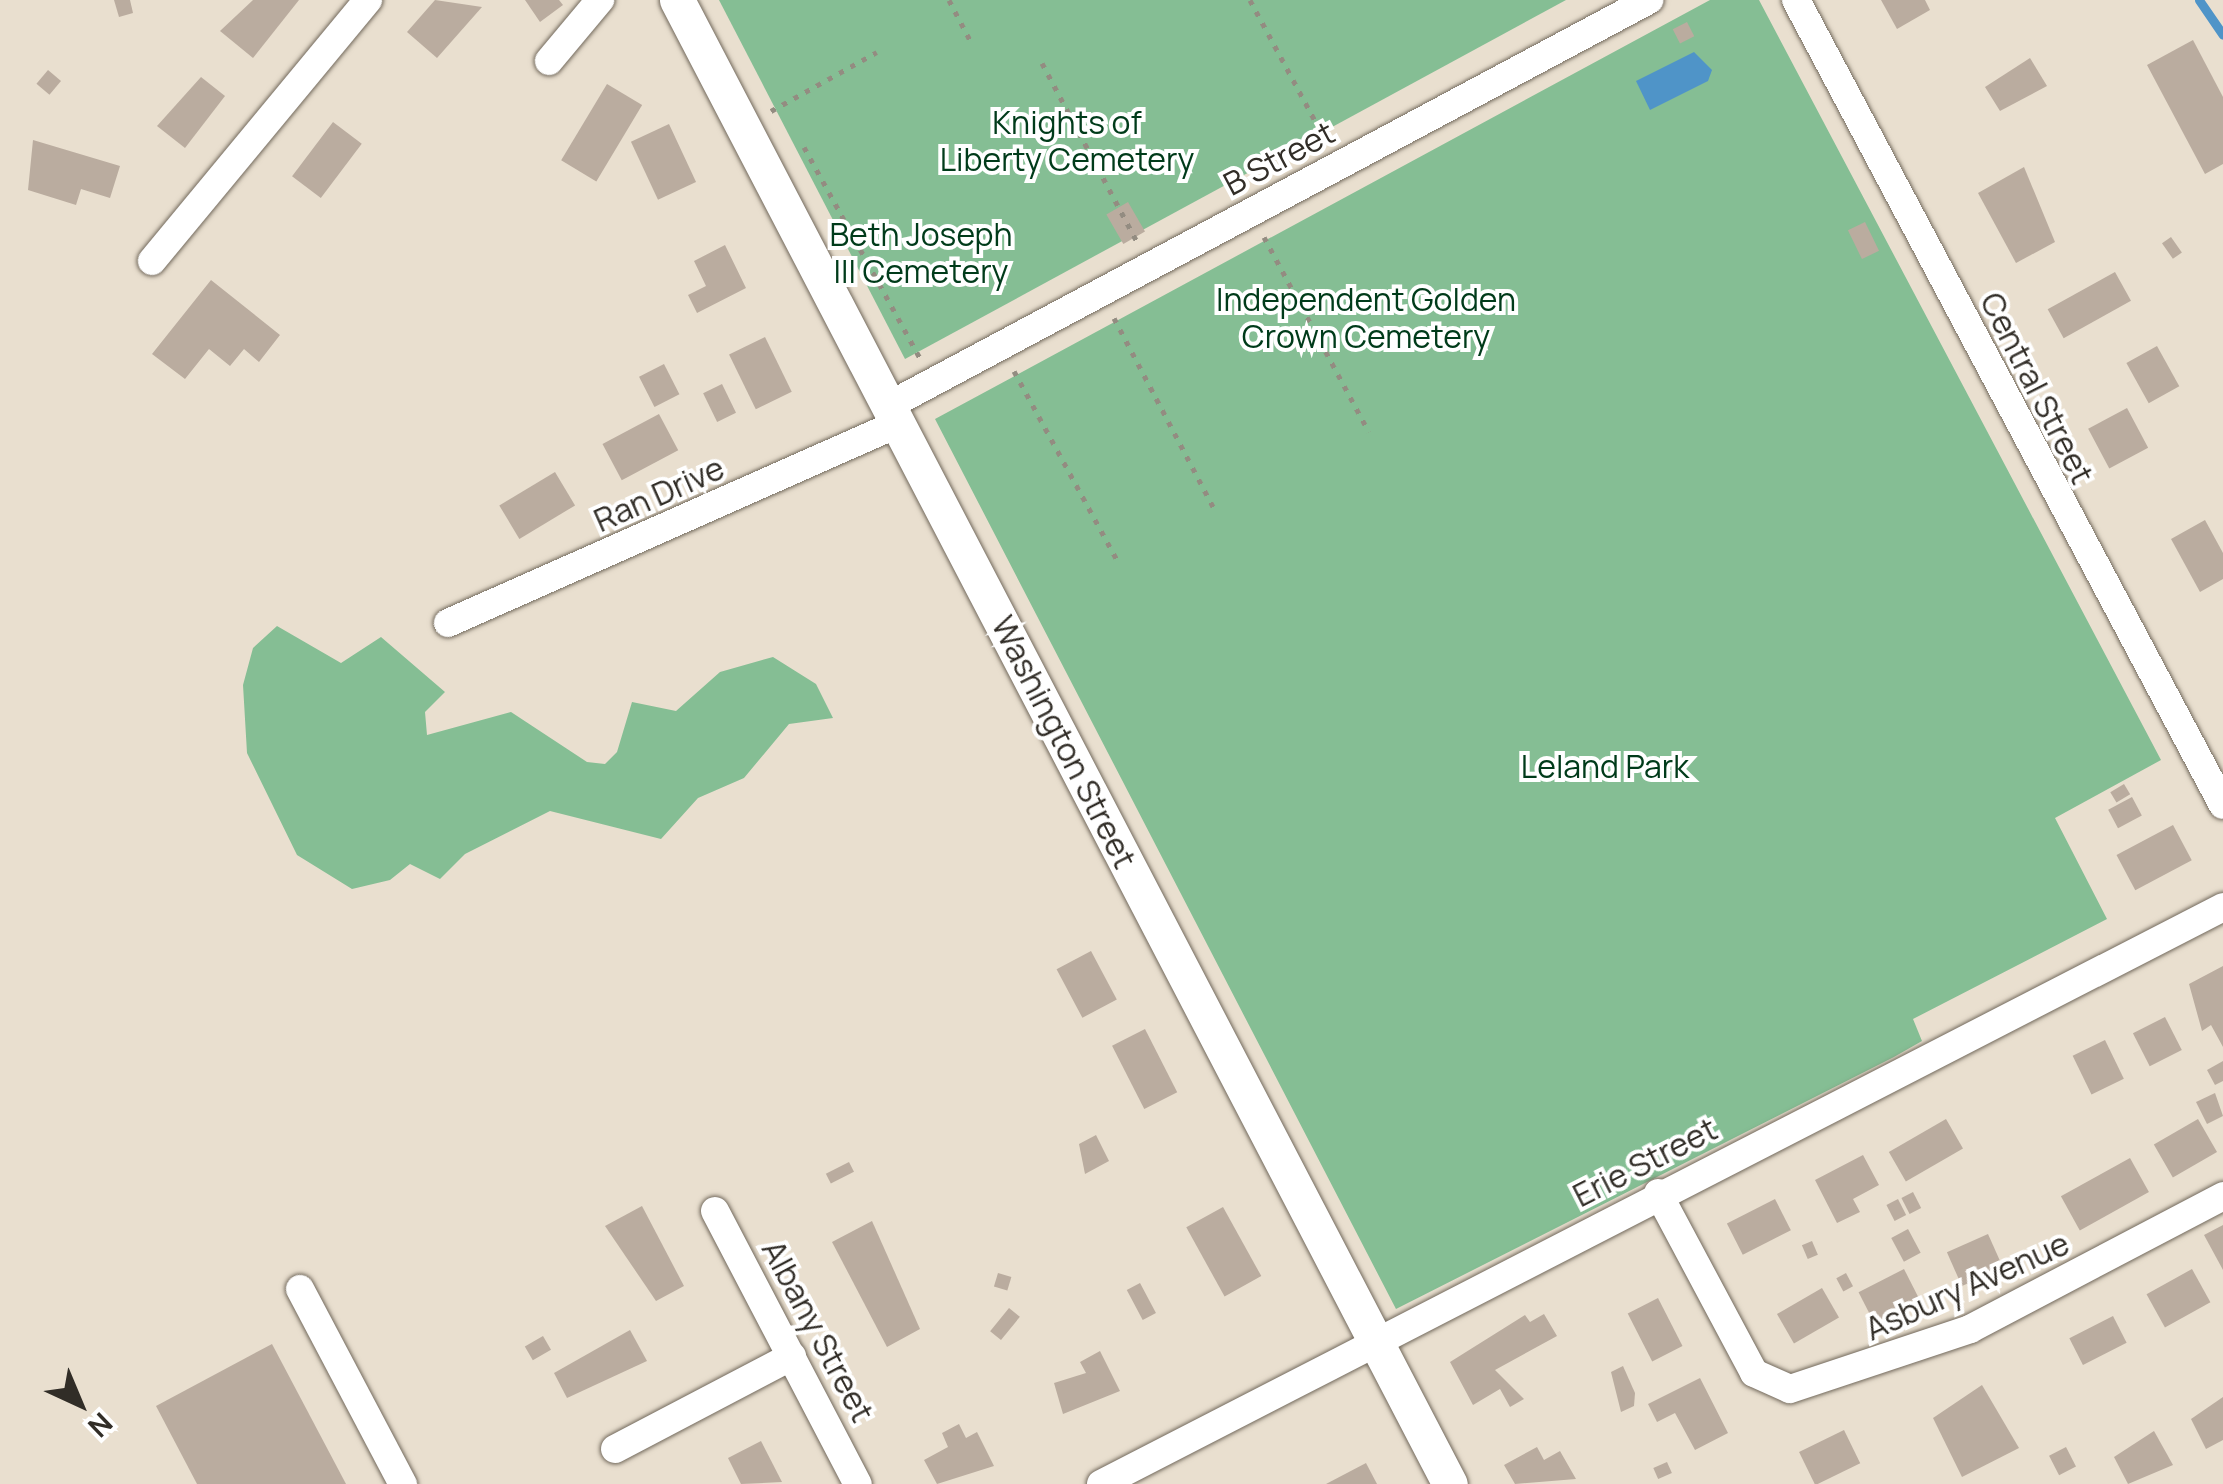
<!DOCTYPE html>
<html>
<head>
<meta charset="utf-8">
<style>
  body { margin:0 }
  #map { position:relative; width:2223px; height:1484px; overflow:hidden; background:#e9dfcf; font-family:Manrope,sans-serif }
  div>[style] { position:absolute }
  .green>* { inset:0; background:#85be94 }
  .water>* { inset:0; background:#4f94c8 }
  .stream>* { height:9px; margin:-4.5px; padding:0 4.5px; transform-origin:4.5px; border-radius:4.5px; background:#4f94c8 }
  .building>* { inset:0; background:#baac9f; transform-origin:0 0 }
  .path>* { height:5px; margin-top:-2.5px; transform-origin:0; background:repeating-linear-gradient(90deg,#938c81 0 5px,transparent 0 13px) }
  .roads { filter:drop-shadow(0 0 2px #72695c) drop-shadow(0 0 2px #72695c) }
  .minor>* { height:28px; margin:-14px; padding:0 14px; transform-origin:14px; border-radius:14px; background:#fff }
  .major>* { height:35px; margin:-17.5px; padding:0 17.5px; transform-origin:17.5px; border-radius:17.5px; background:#fff }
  span { translate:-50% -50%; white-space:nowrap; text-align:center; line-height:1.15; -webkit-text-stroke:8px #fff; paint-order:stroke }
  .park-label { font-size:32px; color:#003b1a }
  .street-label { font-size:32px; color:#312d27 }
  .north { position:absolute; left:30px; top:1354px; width:100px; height:100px; -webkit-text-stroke:8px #fff; paint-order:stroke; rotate:136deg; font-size:28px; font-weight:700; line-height:40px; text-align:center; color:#312d27 }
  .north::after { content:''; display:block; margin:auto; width:35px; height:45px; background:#312d27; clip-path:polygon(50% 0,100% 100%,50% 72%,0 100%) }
</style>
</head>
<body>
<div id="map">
  <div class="green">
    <i style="clip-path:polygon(719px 0,1566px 0,905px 359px)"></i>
    <i style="clip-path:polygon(1710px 0,1759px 0,2161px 760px,2055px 818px,2107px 919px,1913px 1019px,1922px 1041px,1894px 1057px,1396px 1309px,935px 419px)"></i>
    <i style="clip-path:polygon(277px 626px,341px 663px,381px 637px,445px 692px,425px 712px,427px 735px,511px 712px,587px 762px,605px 764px,617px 752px,632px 702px,676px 711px,720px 672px,773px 657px,816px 684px,833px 718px,789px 724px,744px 778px,698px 798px,661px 839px,550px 811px,465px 854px,440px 879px,410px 864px,390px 880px,352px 889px,297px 855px,247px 753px,243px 685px,253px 648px)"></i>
  </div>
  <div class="water">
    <i style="clip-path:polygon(1694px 52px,1712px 70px,1708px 81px,1650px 110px,1636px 81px)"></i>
  </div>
  <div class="stream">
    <i style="left:2199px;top:0;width:42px;rotate:55.6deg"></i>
  </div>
  <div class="building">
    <i style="clip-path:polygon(114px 0,130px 0,133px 13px,119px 17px)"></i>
    <i style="clip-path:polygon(253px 0,299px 0,253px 58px,220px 31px)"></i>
    <i style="clip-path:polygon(435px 0,482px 7px,437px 58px,407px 32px)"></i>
    <i style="clip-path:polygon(525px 0,559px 0,563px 5px,540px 22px)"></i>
    <i style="clip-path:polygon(1881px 0,1925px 0,1930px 10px,1897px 29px)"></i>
    <i style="left:1687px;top:22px;width:16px;height:16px;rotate:63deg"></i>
    <i style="clip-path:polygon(2193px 40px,2223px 97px,2223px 164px,2205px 174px,2147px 65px)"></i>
    <i style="clip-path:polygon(2030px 58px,2047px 86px,2000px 111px,1985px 87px)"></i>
    <i style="left:48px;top:70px;width:17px;height:18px;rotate:40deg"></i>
    <i style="clip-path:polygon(201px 77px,225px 96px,185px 148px,157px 126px)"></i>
    <i style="left:607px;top:84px;width:41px;height:89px;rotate:31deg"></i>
    <i style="left:333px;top:122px;width:36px;height:68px;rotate:37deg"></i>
    <i style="left:669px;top:124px;width:64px;height:42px;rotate:65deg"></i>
    <i style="clip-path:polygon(33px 140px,120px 166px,110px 198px,81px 189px,76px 205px,28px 190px)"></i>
    <i style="clip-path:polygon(2024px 167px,2055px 242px,2016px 263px,1978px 193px)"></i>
    <i style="left:1128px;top:202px;width:34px;height:25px;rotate:60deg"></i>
    <i style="left:1865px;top:222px;width:32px;height:19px;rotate:64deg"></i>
    <i style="left:2171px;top:237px;width:19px;height:11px;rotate:55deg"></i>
    <i style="clip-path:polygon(725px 245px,746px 288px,697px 313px,688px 295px,706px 286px,694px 261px)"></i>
    <i style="left:2115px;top:272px;width:33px;height:77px;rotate:61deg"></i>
    <i style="clip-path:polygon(211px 280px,280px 335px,259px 362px,244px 349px,230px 366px,209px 349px,185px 379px,152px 354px)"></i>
    <i style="left:765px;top:337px;width:61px;height:40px;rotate:64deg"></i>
    <i style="left:2157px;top:346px;width:46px;height:35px;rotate:61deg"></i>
    <i style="left:664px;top:364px;width:34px;height:28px;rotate:63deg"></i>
    <i style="left:722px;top:384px;width:32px;height:21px;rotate:64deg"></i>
    <i style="left:2127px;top:408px;width:45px;height:44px;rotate:62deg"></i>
    <i style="left:659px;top:414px;width:41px;height:64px;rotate:62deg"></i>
    <i style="left:555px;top:472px;width:39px;height:65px;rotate:59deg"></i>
    <i style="clip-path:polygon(2205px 520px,2223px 553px,2223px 579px,2200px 592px,2171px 539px)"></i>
    <i style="left:2124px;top:784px;width:12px;height:16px;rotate:59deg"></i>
    <i style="left:2132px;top:797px;width:21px;height:27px;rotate:62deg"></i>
    <i style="left:2173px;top:825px;width:40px;height:64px;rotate:62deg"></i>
    <i style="left:1091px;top:951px;width:55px;height:39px;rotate:62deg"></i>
    <i style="clip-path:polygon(2223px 966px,2223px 1047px,2211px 1025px,2202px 1031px,2189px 984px)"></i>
    <i style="left:2165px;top:1017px;width:37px;height:36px;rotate:63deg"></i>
    <i style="left:1145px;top:1029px;width:71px;height:37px;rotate:63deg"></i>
    <i style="left:2105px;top:1040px;width:43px;height:36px;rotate:64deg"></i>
    <i style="clip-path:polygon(2223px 1061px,2223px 1081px,2215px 1085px,2207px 1070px)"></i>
    <i style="clip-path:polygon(2215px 1093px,2223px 1116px,2207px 1124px,2196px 1102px)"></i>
    <i style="left:1946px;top:1119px;width:34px;height:66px;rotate:60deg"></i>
    <i style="left:2198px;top:1119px;width:38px;height:51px;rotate:60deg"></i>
    <i style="clip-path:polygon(1096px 1135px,1109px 1161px,1085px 1174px,1079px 1144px)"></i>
    <i style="clip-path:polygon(1863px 1155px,1879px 1185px,1853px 1199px,1860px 1212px,1837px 1223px,1815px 1180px)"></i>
    <i style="left:2130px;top:1158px;width:39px;height:79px;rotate:61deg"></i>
    <i style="left:849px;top:1162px;width:11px;height:26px;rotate:63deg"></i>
    <i style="left:1913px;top:1192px;width:18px;height:13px;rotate:63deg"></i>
    <i style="left:1775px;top:1199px;width:35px;height:54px;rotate:63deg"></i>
    <i style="left:1898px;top:1199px;width:18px;height:13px;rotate:63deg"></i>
    <i style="clip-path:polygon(642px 1206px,684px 1286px,656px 1301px,605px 1226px)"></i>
    <i style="left:1223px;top:1207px;width:79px;height:42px;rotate:61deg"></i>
    <i style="clip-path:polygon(872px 1221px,920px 1329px,887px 1347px,832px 1242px)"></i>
    <i style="clip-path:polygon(2223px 1225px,2223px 1270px,2204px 1235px)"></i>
    <i style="left:1908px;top:1229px;width:27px;height:19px;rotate:62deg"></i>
    <i style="left:1988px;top:1234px;width:37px;height:45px;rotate:66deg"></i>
    <i style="left:1812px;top:1241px;width:15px;height:11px;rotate:67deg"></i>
    <i style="left:1904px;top:1269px;width:35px;height:51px;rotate:63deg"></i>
    <i style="left:2192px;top:1269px;width:38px;height:52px;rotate:61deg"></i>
    <i style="left:998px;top:1273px;width:14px;height:14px;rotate:17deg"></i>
    <i style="left:1846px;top:1273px;width:15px;height:11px;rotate:62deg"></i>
    <i style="left:1140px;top:1283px;width:34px;height:15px;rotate:62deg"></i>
    <i style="left:1822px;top:1288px;width:34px;height:52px;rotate:60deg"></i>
    <i style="left:1658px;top:1298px;width:54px;height:34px;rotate:63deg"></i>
    <i style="left:1009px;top:1308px;width:14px;height:30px;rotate:39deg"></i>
    <i style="clip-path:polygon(1544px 1314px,1557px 1336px,1495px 1370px,1524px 1399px,1510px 1407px,1500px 1389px,1473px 1405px,1450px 1362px,1525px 1315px,1530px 1322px)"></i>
    <i style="left:2113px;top:1316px;width:30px;height:49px;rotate:63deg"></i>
    <i style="clip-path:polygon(630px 1330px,647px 1361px,567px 1398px,554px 1373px)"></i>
    <i style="left:543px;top:1336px;width:16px;height:21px;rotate:60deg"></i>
    <i style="clip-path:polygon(272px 1344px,346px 1484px,197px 1484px,156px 1406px)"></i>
    <i style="clip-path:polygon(1100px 1351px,1120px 1391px,1063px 1414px,1054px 1383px,1086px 1373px,1080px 1362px)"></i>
    <i style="clip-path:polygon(1623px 1366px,1635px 1393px,1634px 1406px,1621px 1412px,1611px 1372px)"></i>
    <i style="clip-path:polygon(1700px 1378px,1728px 1433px,1695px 1450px,1675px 1413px,1657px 1422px,1648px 1404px)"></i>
    <i style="clip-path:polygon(1982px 1385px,2019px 1448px,1962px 1477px,1933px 1418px)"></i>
    <i style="clip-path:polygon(2223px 1397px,2223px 1440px,2206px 1449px,2191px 1419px)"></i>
    <i style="clip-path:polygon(959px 1424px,966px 1438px,977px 1432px,994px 1466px,937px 1484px,924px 1460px,948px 1447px,942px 1433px)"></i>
    <i style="left:1844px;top:1430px;width:37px;height:50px;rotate:64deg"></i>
    <i style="clip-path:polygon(2154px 1431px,2173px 1465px,2128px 1484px,2114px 1457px)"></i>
    <i style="clip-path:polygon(761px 1441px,782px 1482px,741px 1484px,728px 1458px)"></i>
    <i style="clip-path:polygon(1537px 1447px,1544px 1460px,1560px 1451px,1576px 1479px,1515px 1484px,1504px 1465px)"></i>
    <i style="left:2066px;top:1447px;width:22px;height:19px;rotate:63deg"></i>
    <i style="left:1667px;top:1462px;width:12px;height:15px;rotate:66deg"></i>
    <i style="clip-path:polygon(1366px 1463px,1377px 1484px,1326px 1484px)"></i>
  </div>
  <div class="path">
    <i style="left:949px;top:0;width:45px;rotate:62.3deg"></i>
    <i style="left:1250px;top:0;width:160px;rotate:61.7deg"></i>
    <i style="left:1042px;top:63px;width:203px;rotate:62deg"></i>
    <i style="left:771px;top:111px;width:121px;rotate:-29.1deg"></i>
    <i style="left:804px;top:147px;width:241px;rotate:61.2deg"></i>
    <i style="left:1264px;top:237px;width:221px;rotate:61.7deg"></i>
    <i style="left:1114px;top:318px;width:217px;rotate:62.3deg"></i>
    <i style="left:1014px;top:371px;width:217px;rotate:61.4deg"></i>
  </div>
  <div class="roads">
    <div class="minor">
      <i style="left:1796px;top:0;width:911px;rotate:62.06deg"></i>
      <i style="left:549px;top:61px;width:80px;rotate:-50.1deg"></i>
      <i style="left:152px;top:261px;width:339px;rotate:-50.4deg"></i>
      <i style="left:888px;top:406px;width:863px;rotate:-28.08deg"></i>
      <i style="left:448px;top:623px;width:491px;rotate:-23.9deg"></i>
      <i style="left:1658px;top:1193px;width:204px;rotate:61.9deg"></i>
      <i style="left:1754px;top:1373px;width:39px;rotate:24deg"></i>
      <i style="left:1790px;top:1389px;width:190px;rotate:-18.4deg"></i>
      <i style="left:1970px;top:1329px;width:286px;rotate:-27.7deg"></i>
      <i style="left:715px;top:1211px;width:308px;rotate:62.4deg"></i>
      <i style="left:300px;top:1289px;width:221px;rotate:62.2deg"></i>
      <i style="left:615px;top:1449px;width:200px;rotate:-27.7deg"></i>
      <i style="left:1101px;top:1484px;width:1262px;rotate:-27.21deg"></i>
    </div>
    <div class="major">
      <i style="left:677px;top:0;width:1673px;rotate:62.49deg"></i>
    </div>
  </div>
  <div class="park-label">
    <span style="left:1067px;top:141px">Knights of<br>Liberty Cemetery</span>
    <span style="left:921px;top:253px">Beth Joseph<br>III Cemetery</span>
    <span style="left:1366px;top:318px">Independent Golden<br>Crown Cemetery</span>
    <span style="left:1605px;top:766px">Leland Park</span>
  </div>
  <div class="street-label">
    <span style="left:1279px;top:158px;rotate:-28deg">B Street</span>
    <span style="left:2037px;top:388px;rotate:63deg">Central Street</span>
    <span style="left:659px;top:494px;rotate:-24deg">Ran Drive</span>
    <span style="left:1064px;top:742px;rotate:63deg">Washington Street</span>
    <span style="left:1645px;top:1162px;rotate:-27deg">Erie Street</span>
    <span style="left:1967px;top:1286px;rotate:-24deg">Asbury Avenue</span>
    <span style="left:818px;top:1331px;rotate:62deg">Albany Street</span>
  </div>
  <div class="north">N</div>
</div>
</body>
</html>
